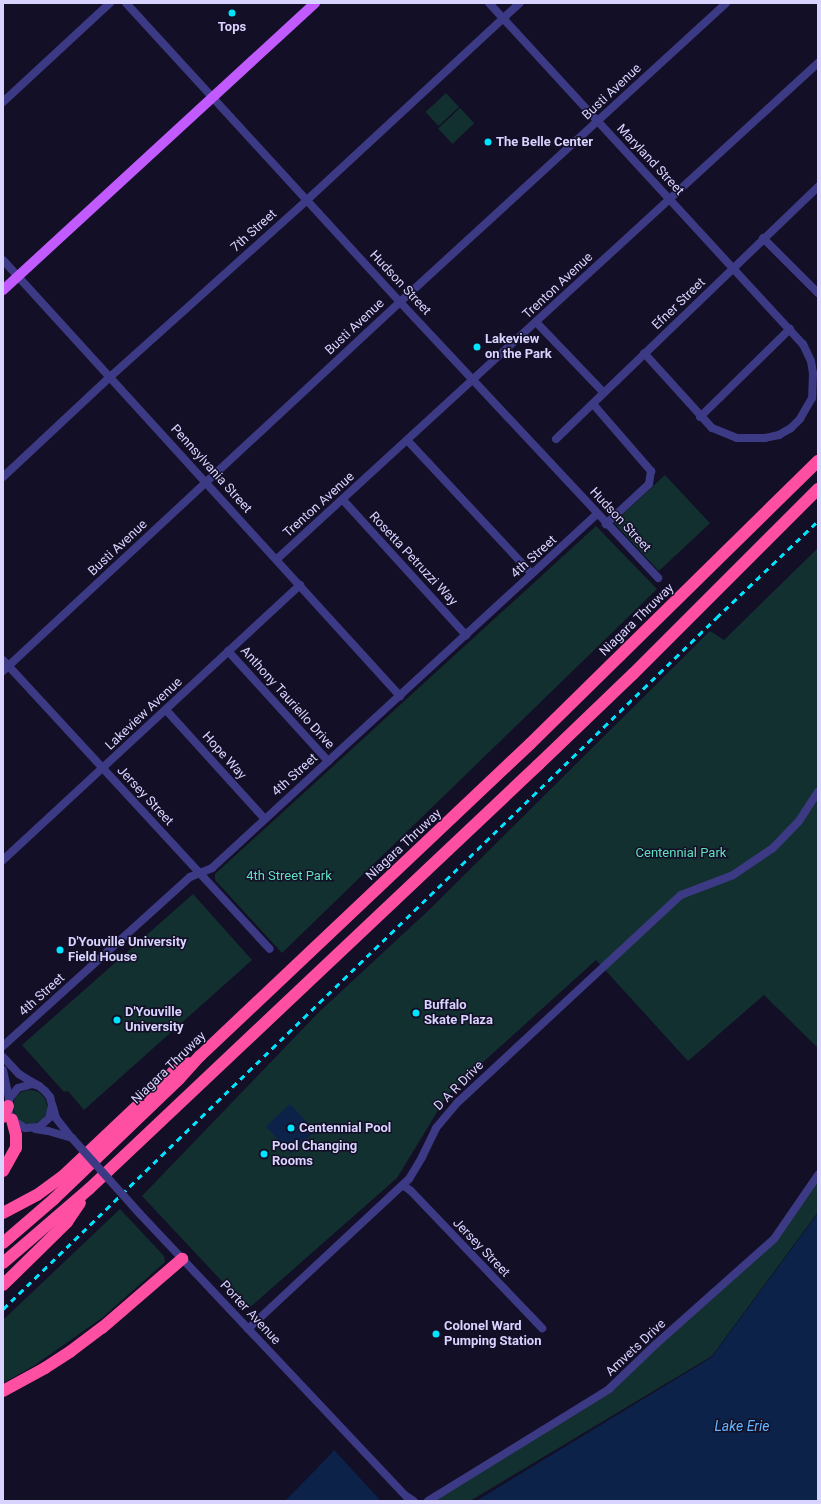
<!DOCTYPE html>
<html>
<head>
<meta charset="utf-8">
<style>
  body { margin:0 }
  #map { position:relative; width:821px; height:1504px; overflow:hidden; background:#130f26; font-family:Roboto,sans-serif }
  div>[style] { position:absolute }
  .green>* { inset:0; background:#12302f; transform-origin:0 0 }
  .round { border-radius:50% }
  .water>* { inset:0; background:#0c2248; transform-origin:0 0 }
  .minor>* { height:8px; margin:-4px; padding:0 4px; transform-origin:4px; border-radius:4px; background:#3d3a85 }
  .major>* { height:10px; margin:-5px; padding:0 5px; transform-origin:5px; border-radius:5px; background:#c25bff }
  .highway>* { height:12px; margin:-6px; padding:0 6px; transform-origin:6px; border-radius:6px; background:#ff4fa3 }
  .rail>* { height:2.5px; margin-top:-1.25px; transform-origin:0; background:repeating-linear-gradient(90deg,#00e5ff 0 6px,transparent 0 11px) }
  .minor-bridge>* { height:8px; margin:-4px; padding:0 4px; transform-origin:4px; border-radius:4px; background:#3d3a85 }
  .dots>* { width:11px; height:11px; translate:-50% -50%; box-sizing:border-box; border:2px solid #130f26; border-radius:50% }
  span { translate:-50% -50%; white-space:nowrap; text-align:center; line-height:1.15; -webkit-text-stroke:3px #130f26; paint-order:stroke }
  .poi-label { font-size:13px; color:#d9d4ff; font-weight:700 }
  .left { translate:0 -50%; text-align:left }
  .street-label { font-size:13px; color:#d9d4ff }
  .park-label { font-size:13px; color:#5fe0c0 }
  .water-label { font-size:14px; color:#62b6ff; font-style:italic }
  .frame { position:absolute; inset:0; border:4px solid #d9d4ff; pointer-events:none }
</style>
</head>
<body>
<div id="map">
  <div class="green">
    <i style="left:446px;top:93px;width:19px;height:28px;rotate:47deg"></i>
    <i style="left:460px;top:108px;width:21px;height:30px;rotate:47deg"></i>
    <i style="left:665px;top:475px;width:66px;height:70px;rotate:47deg"></i>
    <i style="clip-path:polygon(596px 526px,657px 589px,282px 953px,215px 880px,215px 874px)"></i>
    <i style="clip-path:polygon(818px 548px,818px 1048px,764px 995px,688px 1061px,596px 960px,448px 1094px,397px 1178px,248px 1309px,142px 1196px,318px 1013px,430px 909px,710px 631px,724px 640px)"></i>
    <i style="clip-path:polygon(193px 894px,252px 960px,84px 1110px,68px 1091px,64px 1092px,22px 1045px)"></i>
    <i class="round" style="left:13px;top:1090px;width:34px;height:34px"></i>
    <i style="clip-path:polygon(818px 1175px,818px 1212px,712px 1356px,470px 1501px,428px 1501px,609px 1389px,774px 1239px)"></i>
    <i style="clip-path:polygon(120px 1209px,164px 1256px,165px 1262px,102px 1318px,32px 1367px,3px 1383px,3px 1320px)"></i>
  </div>
  <div class="water">
    <i style="left:290px;top:1104px;width:37px;height:33px;rotate:47deg"></i>
    <i style="clip-path:polygon(818px 1213px,818px 1501px,476px 1501px,712px 1357px)"></i>
    <i style="clip-path:polygon(334px 1450px,381px 1501px,285px 1501px,329px 1456px)"></i>
  </div>
  <div class="minor">
    <i style="left:126px;top:3px;width:406px;rotate:47.5deg"></i>
    <i style="left:400px;top:302px;width:378px;rotate:46.9deg"></i>
    <i style="left:489px;top:3px;width:464px;rotate:47.4deg"></i>
    <i style="left:803px;top:344px;width:19px;rotate:65deg"></i>
    <i style="left:811px;top:361px;width:12px;rotate:81deg"></i>
    <i style="left:813px;top:373px;width:25px;rotate:92deg"></i>
    <i style="left:812px;top:398px;width:24px;rotate:120deg"></i>
    <i style="left:800px;top:419px;width:13px;rotate:135deg"></i>
    <i style="left:791px;top:428px;width:14px;rotate:150deg"></i>
    <i style="left:779px;top:435px;width:14px;rotate:168deg"></i>
    <i style="left:765px;top:438px;width:28px;rotate:180deg"></i>
    <i style="left:737px;top:438px;width:27px;rotate:-158deg"></i>
    <i style="left:712px;top:428px;width:101px;rotate:-132.2deg"></i>
    <i style="left:3px;top:102px;width:146px;rotate:-42.8deg"></i>
    <i style="left:763px;top:238px;width:78px;rotate:45deg"></i>
    <i style="left:3px;top:260px;width:590px;rotate:47.68deg"></i>
    <i style="left:536px;top:322px;width:98px;rotate:46.2deg"></i>
    <i style="left:593px;top:404px;width:89px;rotate:49.1deg"></i>
    <i style="left:651px;top:471px;width:13px;rotate:99deg"></i>
    <i style="left:649px;top:484px;width:59px;rotate:137.1deg"></i>
    <i style="left:700px;top:417px;width:126px;rotate:-44.4deg"></i>
    <i style="left:556px;top:439px;width:364px;rotate:-43.9deg"></i>
    <i style="left:407px;top:440px;width:183px;rotate:47deg"></i>
    <i style="left:3px;top:477px;width:146px;rotate:-43.1deg"></i>
    <i style="left:110px;top:377px;width:265px;rotate:-41.9deg"></i>
    <i style="left:307px;top:200px;width:290px;rotate:-42.8deg"></i>
    <i style="left:343px;top:500px;width:183px;rotate:47.7deg"></i>
    <i style="left:277px;top:559px;width:734px;rotate:-42.52deg"></i>
    <i style="left:228px;top:651px;width:149px;rotate:47.7deg"></i>
    <i style="left:3px;top:660px;width:393px;rotate:47.3deg"></i>
    <i style="left:3px;top:671px;width:542px;rotate:-42.91deg"></i>
    <i style="left:400px;top:302px;width:442px;rotate:-42.5deg"></i>
    <i style="left:166px;top:710px;width:147px;rotate:47.8deg"></i>
    <i style="left:3px;top:860px;width:405px;rotate:-42.8deg"></i>
    <i style="left:3px;top:1046px;width:252px;rotate:-42.1deg"></i>
    <i style="left:190px;top:877px;width:24px;rotate:-22deg"></i>
    <i style="left:212px;top:868px;width:523px;rotate:-42.6deg"></i>
    <i style="left:3px;top:1057px;width:23px;rotate:47deg"></i>
    <i style="left:19px;top:1074px;width:9px;rotate:32deg"></i>
    <i style="left:27px;top:1079px;width:14px;rotate:30deg"></i>
    <i style="left:39px;top:1086px;width:8px;rotate:40deg"></i>
    <i style="left:45px;top:1091px;width:8px;rotate:50deg"></i>
    <i style="left:50px;top:1097px;width:8px;rotate:76deg"></i>
    <i style="left:52px;top:1105px;width:13px;rotate:103deg"></i>
    <i style="left:49px;top:1118px;width:13px;rotate:138deg"></i>
    <i style="left:39px;top:1127px;width:14px;rotate:176deg"></i>
    <i style="left:25px;top:1128px;width:15px;rotate:-148deg"></i>
    <i style="left:12px;top:1120px;width:8px;rotate:-113deg"></i>
    <i style="left:9px;top:1113px;width:14px;rotate:-90deg"></i>
    <i style="left:9px;top:1099px;width:14px;rotate:-51deg"></i>
    <i style="left:18px;top:1088px;width:15px;rotate:-16deg"></i>
    <i style="left:32px;top:1084px;width:7px;rotate:16deg"></i>
    <i style="left:3px;top:1070px;width:30px;rotate:78deg"></i>
    <i style="left:53px;top:1107px;width:11px;rotate:75deg"></i>
    <i style="left:56px;top:1118px;width:23px;rotate:52deg"></i>
    <i style="left:35px;top:1129px;width:13px;rotate:9deg"></i>
    <i style="left:48px;top:1131px;width:25px;rotate:16deg"></i>
    <i style="left:403px;top:1185px;width:10px;rotate:37deg"></i>
    <i style="left:411px;top:1191px;width:190px;rotate:46.3deg"></i>
    <i style="left:140px;top:1214px;width:388px;rotate:46.7deg"></i>
    <i style="left:406px;top:1496px;width:9px;rotate:32deg"></i>
    <i style="left:248px;top:1329px;width:220px;rotate:-43deg"></i>
    <i style="left:409px;top:1179px;width:26px;rotate:-59deg"></i>
    <i style="left:422px;top:1157px;width:32px;rotate:-64deg"></i>
    <i style="left:436px;top:1128px;width:34px;rotate:-50deg"></i>
    <i style="left:458px;top:1102px;width:304px;rotate:-42.9deg"></i>
    <i style="left:681px;top:895px;width:56px;rotate:-21deg"></i>
    <i style="left:733px;top:875px;width:48px;rotate:-34deg"></i>
    <i style="left:773px;top:848px;width:37px;rotate:-46deg"></i>
    <i style="left:799px;top:821px;width:35px;rotate:-57deg"></i>
    <i style="left:428px;top:1501px;width:213px;rotate:-31.7deg"></i>
    <i style="left:609px;top:1389px;width:65px;rotate:-43.8deg"></i>
    <i style="left:656px;top:1344px;width:158px;rotate:-41.7deg"></i>
    <i style="left:774px;top:1239px;width:78px;rotate:-55.5deg"></i>
  </div>
  <div class="major">
    <i style="left:3px;top:290px;width:424px;rotate:-42.6deg"></i>
  </div>
  <div class="highway">
    <i style="left:3px;top:1117px;width:12px;rotate:-66deg"></i>
    <i style="left:3px;top:1171px;width:26px;rotate:-61deg"></i>
    <i style="left:16px;top:1148px;width:13px;rotate:-90deg"></i>
    <i style="left:16px;top:1135px;width:16px;rotate:-105deg"></i>
    <i style="left:3px;top:1213px;width:38px;rotate:-28deg"></i>
    <i style="left:37px;top:1195px;width:32px;rotate:-36deg"></i>
    <i style="left:63px;top:1176px;width:151px;rotate:-43.4deg"></i>
    <i style="left:173px;top:1072px;width:18px;rotate:-29deg"></i>
    <i style="left:3px;top:1243px;width:67px;rotate:-40.8deg"></i>
    <i style="left:54px;top:1199px;width:173px;rotate:-43.8deg"></i>
    <i style="left:179px;top:1079px;width:31px;rotate:-48deg"></i>
    <i style="left:200px;top:1056px;width:454px;rotate:-43.4deg"></i>
    <i style="left:530px;top:744px;width:404px;rotate:-44.5deg"></i>
    <i style="left:3px;top:1263px;width:113px;rotate:-40.7deg"></i>
    <i style="left:89px;top:1189px;width:618px;rotate:-43.36deg"></i>
    <i style="left:538px;top:765px;width:132px;rotate:-43.8deg"></i>
    <i style="left:633px;top:674px;width:262px;rotate:-45deg"></i>
    <i style="left:3px;top:1285px;width:90px;rotate:-44.5deg"></i>
    <i style="left:67px;top:1222px;width:23px;rotate:-56deg"></i>
    <i style="left:3px;top:1391px;width:48px;rotate:-28.7deg"></i>
    <i style="left:45px;top:1368px;width:31px;rotate:-33deg"></i>
    <i style="left:71px;top:1351px;width:39px;rotate:-37deg"></i>
    <i style="left:102px;top:1328px;width:106px;rotate:-40.8deg"></i>
  </div>
  <div class="rail">
    <i style="left:3px;top:1309px;width:993px;rotate:-44.1deg"></i>
    <i style="left:716px;top:618px;width:141px;rotate:-43.6deg"></i>
  </div>
  <div class="minor-bridge">
    <i style="left:72px;top:1138px;width:102px;rotate:48.2deg"></i>
  </div>
  <div class="dots">
    <i style="left:232px;top:13px;background:#00e5ff"></i>
    <i style="left:488px;top:142px;background:#00e5ff"></i>
    <i style="left:477px;top:347px;background:#00e5ff"></i>
    <i style="left:60px;top:950px;background:#00e5ff"></i>
    <i style="left:416px;top:1013px;background:#00e5ff"></i>
    <i style="left:117px;top:1020px;background:#00e5ff"></i>
    <i style="left:291px;top:1128px;background:#00e5ff"></i>
    <i style="left:264px;top:1154px;background:#00e5ff"></i>
    <i style="left:436px;top:1334px;background:#00e5ff"></i>
  </div>
  <div class="poi-label">
    <span style="left:232px;top:27px">Tops</span>
    <span class="left" style="left:496px;top:142px">The Belle Center</span>
    <span class="left" style="left:485px;top:347px">Lakeview<br>on the Park</span>
    <span class="left" style="left:68px;top:950px">D'Youville University<br>Field House</span>
    <span class="left" style="left:424px;top:1013px">Buffalo<br>Skate Plaza</span>
    <span class="left" style="left:125px;top:1020px">D'Youville<br>University</span>
    <span class="left" style="left:299px;top:1128px">Centennial Pool</span>
    <span class="left" style="left:272px;top:1154px">Pool Changing<br>Rooms</span>
    <span class="left" style="left:444px;top:1334px">Colonel Ward<br>Pumping Station</span>
  </div>
  <div class="street-label">
    <span style="left:612px;top:92px;rotate:-43deg">Busti Avenue</span>
    <span style="left:650px;top:160px;rotate:47deg">Maryland Street</span>
    <span style="left:254px;top:231px;rotate:-42deg">7th Street</span>
    <span style="left:400px;top:283px;rotate:47deg">Hudson Street</span>
    <span style="left:558px;top:286px;rotate:-43deg">Trenton Avenue</span>
    <span style="left:679px;top:304px;rotate:-44deg">Efner Street</span>
    <span style="left:355px;top:327px;rotate:-43deg">Busti Avenue</span>
    <span style="left:211px;top:469px;rotate:48deg">Pennsylvania Street</span>
    <span style="left:319px;top:505px;rotate:-42deg">Trenton Avenue</span>
    <span style="left:620px;top:520px;rotate:47deg">Hudson Street</span>
    <span style="left:118px;top:548px;rotate:-43deg">Busti Avenue</span>
    <span style="left:534px;top:557px;rotate:-42deg">4th Street</span>
    <span style="left:413px;top:559px;rotate:47deg">Rosetta Petruzzi Way</span>
    <span style="left:637px;top:620px;rotate:-44deg">Niagara Thruway</span>
    <span style="left:287px;top:698px;rotate:48deg">Anthony Tauriello Drive</span>
    <span style="left:144px;top:714px;rotate:-43deg">Lakeview Avenue</span>
    <span style="left:224px;top:756px;rotate:48deg">Hope Way</span>
    <span style="left:295px;top:775px;rotate:-42deg">4th Street</span>
    <span style="left:145px;top:796px;rotate:47deg">Jersey Street</span>
    <span style="left:404px;top:845px;rotate:-43deg">Niagara Thruway</span>
    <span style="left:42px;top:995px;rotate:-42deg">4th Street</span>
    <span style="left:169px;top:1068px;rotate:-44deg">Niagara Thruway</span>
    <span style="left:459px;top:1086px;rotate:-45deg">D A R Drive</span>
    <span style="left:481px;top:1248px;rotate:46deg">Jersey Street</span>
    <span style="left:250px;top:1313px;rotate:47deg">Porter Avenue</span>
    <span style="left:636px;top:1348px;rotate:-43deg">Amvets Drive</span>
  </div>
  <div class="park-label">
    <span style="left:681px;top:853px">Centennial Park</span>
    <span style="left:289px;top:876px">4th Street Park</span>
  </div>
  <div class="water-label">
    <span style="left:742px;top:1426px">Lake Erie</span>
  </div>
  <div class="frame"></div>
</div>
</body>
</html>
